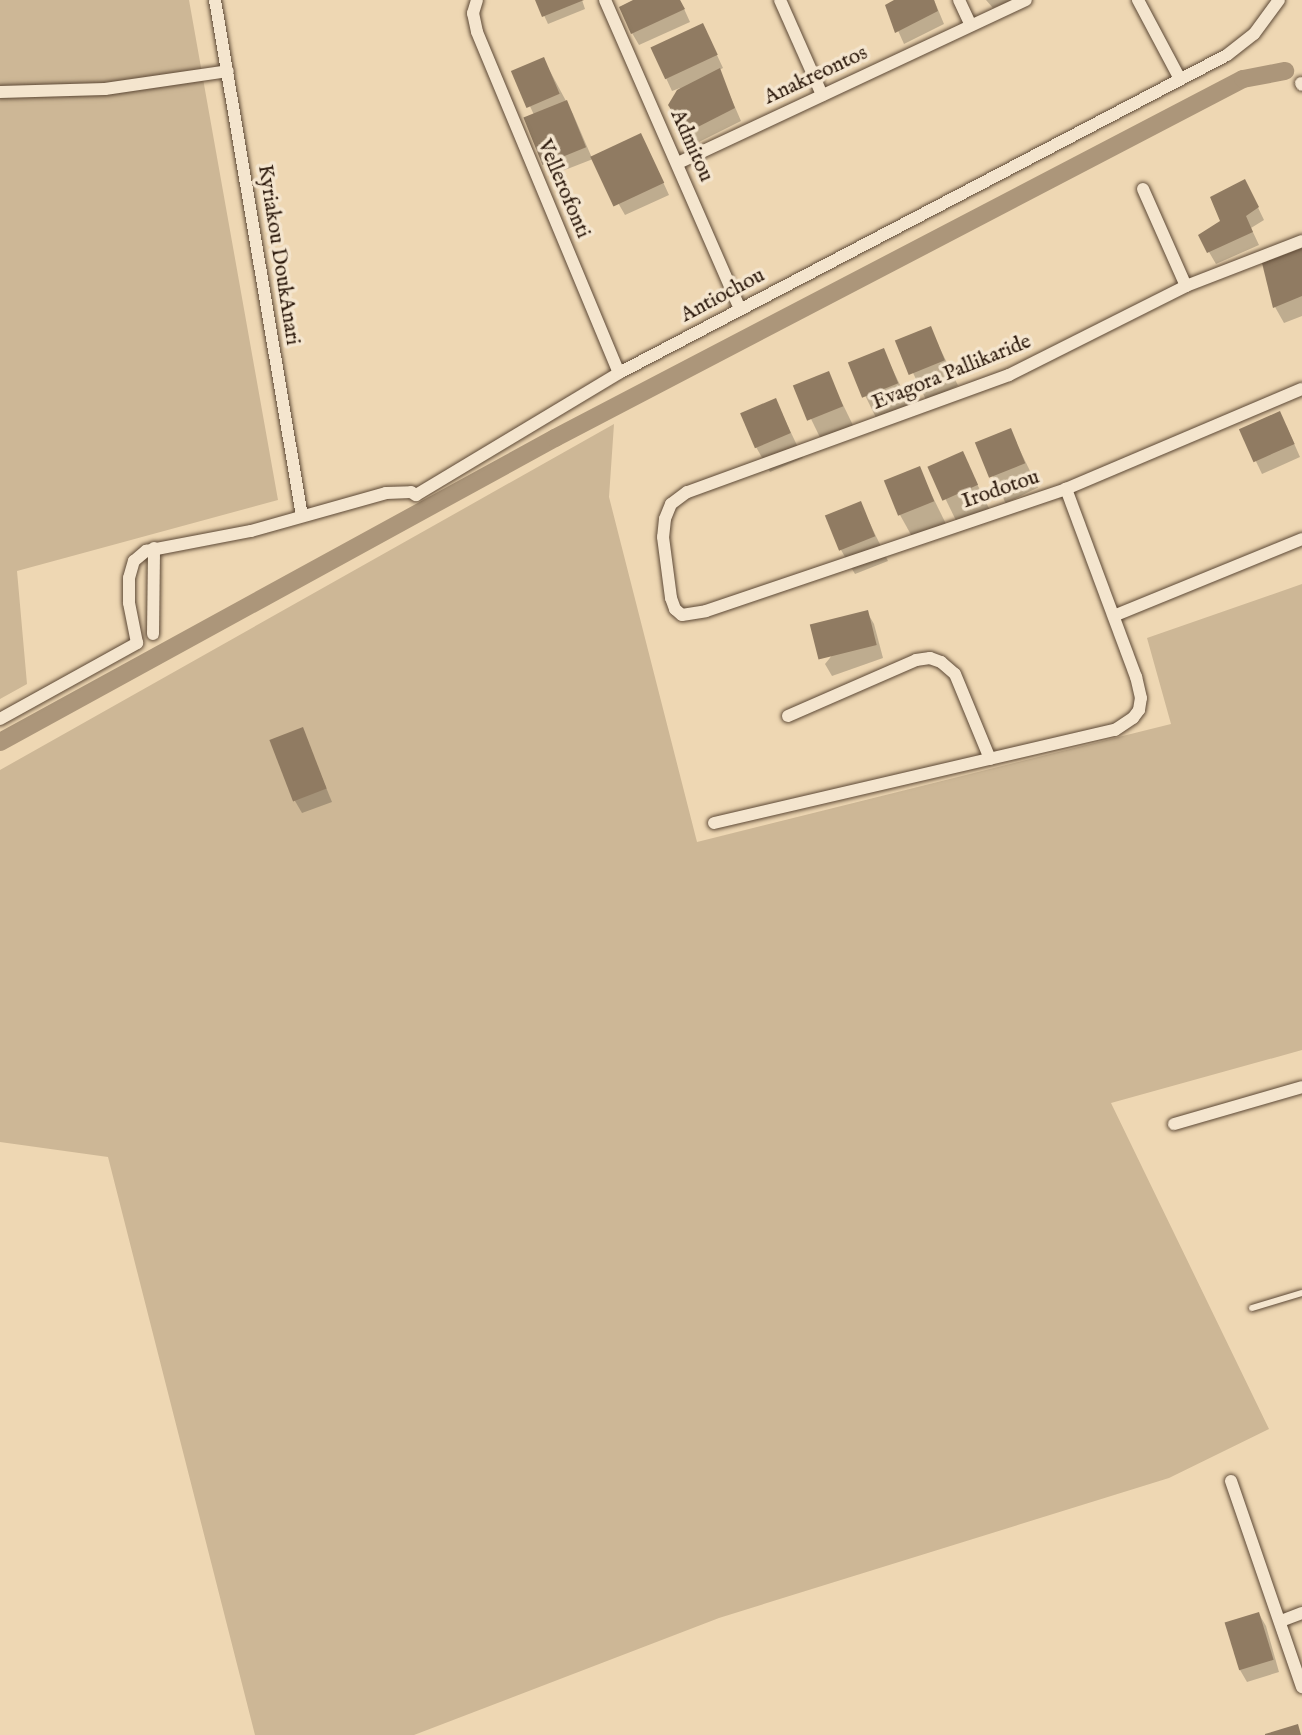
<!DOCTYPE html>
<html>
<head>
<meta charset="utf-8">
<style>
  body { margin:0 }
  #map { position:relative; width:1302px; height:1735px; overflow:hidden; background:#eed7b3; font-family:"IM FELL English",serif }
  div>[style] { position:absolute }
  .green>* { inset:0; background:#cdb796 }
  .shadow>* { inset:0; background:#0003; transform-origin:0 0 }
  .canal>* { height:18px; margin:-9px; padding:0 9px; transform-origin:9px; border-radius:9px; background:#ac967a }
  .building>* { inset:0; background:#907b62; transform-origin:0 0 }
  .roads { filter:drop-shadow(0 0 2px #5c4835) drop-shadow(0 0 2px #5c4835) }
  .lane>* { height:6px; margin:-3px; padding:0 3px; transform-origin:3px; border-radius:3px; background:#f4e5ce }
  .street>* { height:12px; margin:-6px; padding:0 6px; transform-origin:6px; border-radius:6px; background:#f4e5ce }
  span { translate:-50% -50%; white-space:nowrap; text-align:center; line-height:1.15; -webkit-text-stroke:7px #f4e5ce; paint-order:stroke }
  .street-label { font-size:21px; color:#2b180b }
</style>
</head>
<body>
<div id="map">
  <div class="green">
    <i style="clip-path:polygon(0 0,189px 0,278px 500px,17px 571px,27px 684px,0 699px)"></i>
    <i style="clip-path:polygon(614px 424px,609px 497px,697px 842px,1171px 724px,1147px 638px,1302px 584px,1302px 1050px,1111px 1103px,1269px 1429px,1169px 1478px,719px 1618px,414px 1735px,255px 1735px,108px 1157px,0 1142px,0 770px)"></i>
  </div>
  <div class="shadow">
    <i style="clip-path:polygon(537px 0,582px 0,585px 9px,548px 24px)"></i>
    <i style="clip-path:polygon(637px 0,680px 0,690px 22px,639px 45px,632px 33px)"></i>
    <i style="clip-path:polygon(898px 0,934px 0,944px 24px,904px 44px,887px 6px)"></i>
    <i style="clip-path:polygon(986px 0,1012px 0,993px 8px)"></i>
    <i style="clip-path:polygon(709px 38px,723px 68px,719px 70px,741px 121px,695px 144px,670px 105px,680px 88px,672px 91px,653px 50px)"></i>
    <i style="clip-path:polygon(544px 60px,573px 114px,592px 158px,647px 147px,669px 195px,625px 215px,593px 159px,552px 175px,546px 163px,535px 117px,514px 72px)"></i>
    <i style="clip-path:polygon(1251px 193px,1264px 220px,1251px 228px,1259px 245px,1216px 264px,1209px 252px,1222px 222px)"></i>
    <i style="clip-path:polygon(1302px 250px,1302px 316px,1284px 323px,1275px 307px)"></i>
    <i style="left:930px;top:328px;width:64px;height:35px;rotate:64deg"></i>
    <i style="left:883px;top:350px;width:64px;height:36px;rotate:64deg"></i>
    <i style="left:828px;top:374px;width:64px;height:35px;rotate:64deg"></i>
    <i style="clip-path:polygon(776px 401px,803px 458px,770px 472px,756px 447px)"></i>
    <i style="clip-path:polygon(1286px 425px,1300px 457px,1262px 474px,1241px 430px)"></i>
    <i style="left:1010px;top:430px;width:64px;height:36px;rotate:64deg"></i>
    <i style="left:962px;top:453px;width:64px;height:35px;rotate:64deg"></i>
    <i style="clip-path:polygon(919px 469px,947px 526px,914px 540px,900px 515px)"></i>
    <i style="clip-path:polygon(860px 503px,888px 561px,855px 574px,841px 550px)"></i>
    <i style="clip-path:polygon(867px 612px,874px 624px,883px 658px,832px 676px,825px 664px)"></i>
    <i style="clip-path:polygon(302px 729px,332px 802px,302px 813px,295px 801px)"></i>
    <i style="clip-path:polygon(1259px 1614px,1266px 1626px,1279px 1672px,1247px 1682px,1240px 1670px,1227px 1624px)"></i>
  </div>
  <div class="canal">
    <i style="left:0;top:742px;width:633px;rotate:-28.71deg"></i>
    <i style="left:555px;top:438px;width:776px;rotate:-27.56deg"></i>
    <i style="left:1243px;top:79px;width:43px;rotate:-10.8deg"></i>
  </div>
  <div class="building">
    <i style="clip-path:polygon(535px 0,584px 0,542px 17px)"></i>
    <i style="clip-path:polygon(633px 0,680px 0,685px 9px,631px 34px,619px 7px)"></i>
    <i style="clip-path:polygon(894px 0,934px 0,938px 11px,895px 33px,885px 5px)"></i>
    <i style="left:703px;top:23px;width:35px;height:58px;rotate:65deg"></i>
    <i style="left:544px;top:57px;width:40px;height:36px;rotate:67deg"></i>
    <i style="clip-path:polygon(720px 68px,735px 108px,686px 133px,668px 105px,677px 90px)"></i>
    <i style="left:567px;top:100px;width:51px;height:47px;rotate:68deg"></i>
    <i style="left:641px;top:133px;width:55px;height:56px;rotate:65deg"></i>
    <i style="clip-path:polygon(1245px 179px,1259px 207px,1246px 216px,1253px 232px,1207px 253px,1198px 235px,1220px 221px,1210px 197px)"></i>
    <i style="clip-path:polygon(1302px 248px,1302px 296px,1273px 308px,1262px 263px)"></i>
    <i style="left:931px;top:326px;width:37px;height:39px;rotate:68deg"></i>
    <i style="left:884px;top:348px;width:38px;height:39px;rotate:68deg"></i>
    <i style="left:829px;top:371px;width:38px;height:39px;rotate:68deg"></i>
    <i style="left:776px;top:398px;width:38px;height:39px;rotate:67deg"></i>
    <i style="left:1280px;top:411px;width:36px;height:45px;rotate:66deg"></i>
    <i style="left:1011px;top:428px;width:38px;height:39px;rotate:68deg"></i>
    <i style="left:963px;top:451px;width:37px;height:39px;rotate:66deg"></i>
    <i style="left:920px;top:466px;width:38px;height:39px;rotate:68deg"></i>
    <i style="left:861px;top:501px;width:38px;height:39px;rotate:68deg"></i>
    <i style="left:868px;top:610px;width:36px;height:60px;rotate:76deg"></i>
    <i style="left:303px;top:727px;width:66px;height:36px;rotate:69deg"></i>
    <i style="left:1259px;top:1612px;width:50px;height:36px;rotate:73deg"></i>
    <i style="clip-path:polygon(1298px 1724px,1301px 1735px,1265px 1735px,1265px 1734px)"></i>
  </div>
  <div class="roads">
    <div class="lane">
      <i style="left:1252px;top:1308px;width:52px;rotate:-16.7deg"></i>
    </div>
    <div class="street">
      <i style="left:215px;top:0;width:523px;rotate:80.43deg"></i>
      <i style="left:477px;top:0;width:14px;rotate:107deg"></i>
      <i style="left:473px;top:13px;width:19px;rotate:78deg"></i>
      <i style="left:477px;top:32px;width:369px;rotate:67.4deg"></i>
      <i style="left:605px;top:0;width:337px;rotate:66.4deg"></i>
      <i style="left:780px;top:0;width:104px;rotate:66.1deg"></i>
      <i style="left:959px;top:0;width:26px;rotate:65deg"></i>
      <i style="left:1138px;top:0;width:89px;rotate:62deg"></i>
      <i style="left:1301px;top:83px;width:2px;rotate:63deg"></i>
      <i style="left:0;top:92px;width:105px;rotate:-1.6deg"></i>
      <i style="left:105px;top:89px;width:124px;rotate:-8.3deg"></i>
      <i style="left:678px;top:163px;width:384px;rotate:-25.1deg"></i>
      <i style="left:1143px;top:189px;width:106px;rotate:66.1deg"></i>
      <i style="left:1302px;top:241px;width:124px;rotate:158.8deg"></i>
      <i style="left:1186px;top:286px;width:198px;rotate:153.3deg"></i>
      <i style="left:1009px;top:375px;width:343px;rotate:160deg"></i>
      <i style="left:687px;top:492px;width:20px;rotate:143deg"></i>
      <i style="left:671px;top:504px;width:16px;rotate:112deg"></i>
      <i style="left:665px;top:519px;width:18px;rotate:96deg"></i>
      <i style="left:663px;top:537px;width:62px;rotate:82.5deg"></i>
      <i style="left:671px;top:598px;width:12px;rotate:70deg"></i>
      <i style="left:675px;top:609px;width:9px;rotate:41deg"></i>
      <i style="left:682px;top:615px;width:24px;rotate:-9deg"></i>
      <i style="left:706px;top:611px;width:380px;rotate:-18.7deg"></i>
      <i style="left:1066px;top:489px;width:256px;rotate:-23deg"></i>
      <i style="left:1116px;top:615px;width:201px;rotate:-22.2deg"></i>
      <i style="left:153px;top:634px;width:86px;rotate:-89.3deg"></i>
      <i style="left:788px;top:716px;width:140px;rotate:-23.6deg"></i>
      <i style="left:916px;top:660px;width:14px;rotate:-8deg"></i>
      <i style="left:930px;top:658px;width:12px;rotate:20deg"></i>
      <i style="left:941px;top:662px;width:18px;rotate:41deg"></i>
      <i style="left:955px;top:674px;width:92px;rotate:67.6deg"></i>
      <i style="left:0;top:719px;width:157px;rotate:-29deg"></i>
      <i style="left:137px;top:643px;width:41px;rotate:-101.3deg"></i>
      <i style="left:129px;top:603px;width:25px;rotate:-90deg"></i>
      <i style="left:129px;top:578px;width:18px;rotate:-74deg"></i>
      <i style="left:134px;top:561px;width:16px;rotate:-40deg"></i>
      <i style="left:146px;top:551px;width:107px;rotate:-10.8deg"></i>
      <i style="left:251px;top:531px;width:140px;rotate:-15.7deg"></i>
      <i style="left:386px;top:493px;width:25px;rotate:-2deg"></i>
      <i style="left:411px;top:492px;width:6px;rotate:31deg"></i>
      <i style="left:416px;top:495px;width:237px;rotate:-31deg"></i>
      <i style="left:619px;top:373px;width:686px;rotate:-27.61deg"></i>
      <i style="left:1227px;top:55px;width:34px;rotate:-38deg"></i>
      <i style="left:1254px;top:34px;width:42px;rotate:-53.7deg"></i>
      <i style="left:714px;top:823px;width:412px;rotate:-13.1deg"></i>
      <i style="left:1115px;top:730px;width:22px;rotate:-34deg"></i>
      <i style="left:1133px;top:718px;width:10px;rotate:-53deg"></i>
      <i style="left:1139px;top:710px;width:12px;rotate:-81deg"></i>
      <i style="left:1141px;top:698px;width:22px;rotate:-103deg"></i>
      <i style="left:1136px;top:677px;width:201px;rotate:-110.4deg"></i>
      <i style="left:1174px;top:1124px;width:133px;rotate:-16.1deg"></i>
      <i style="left:1231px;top:1481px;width:218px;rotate:71deg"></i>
      <i style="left:1281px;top:1621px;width:22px;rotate:-21deg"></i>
    </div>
  </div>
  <div class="street-label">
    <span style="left:816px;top:76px;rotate:-25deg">Anakreontos</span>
    <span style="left:691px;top:146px;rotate:66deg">Admitou</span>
    <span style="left:563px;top:189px;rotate:67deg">Vellerofonti</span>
    <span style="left:278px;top:255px;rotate:81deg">Kyriakou DoukAnari</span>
    <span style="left:723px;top:296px;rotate:-28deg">Antiochou</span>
    <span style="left:952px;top:373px;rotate:-22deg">Evagora Pallikaride</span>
    <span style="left:1001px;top:490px;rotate:-19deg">Irodotou</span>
  </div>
</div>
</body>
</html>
